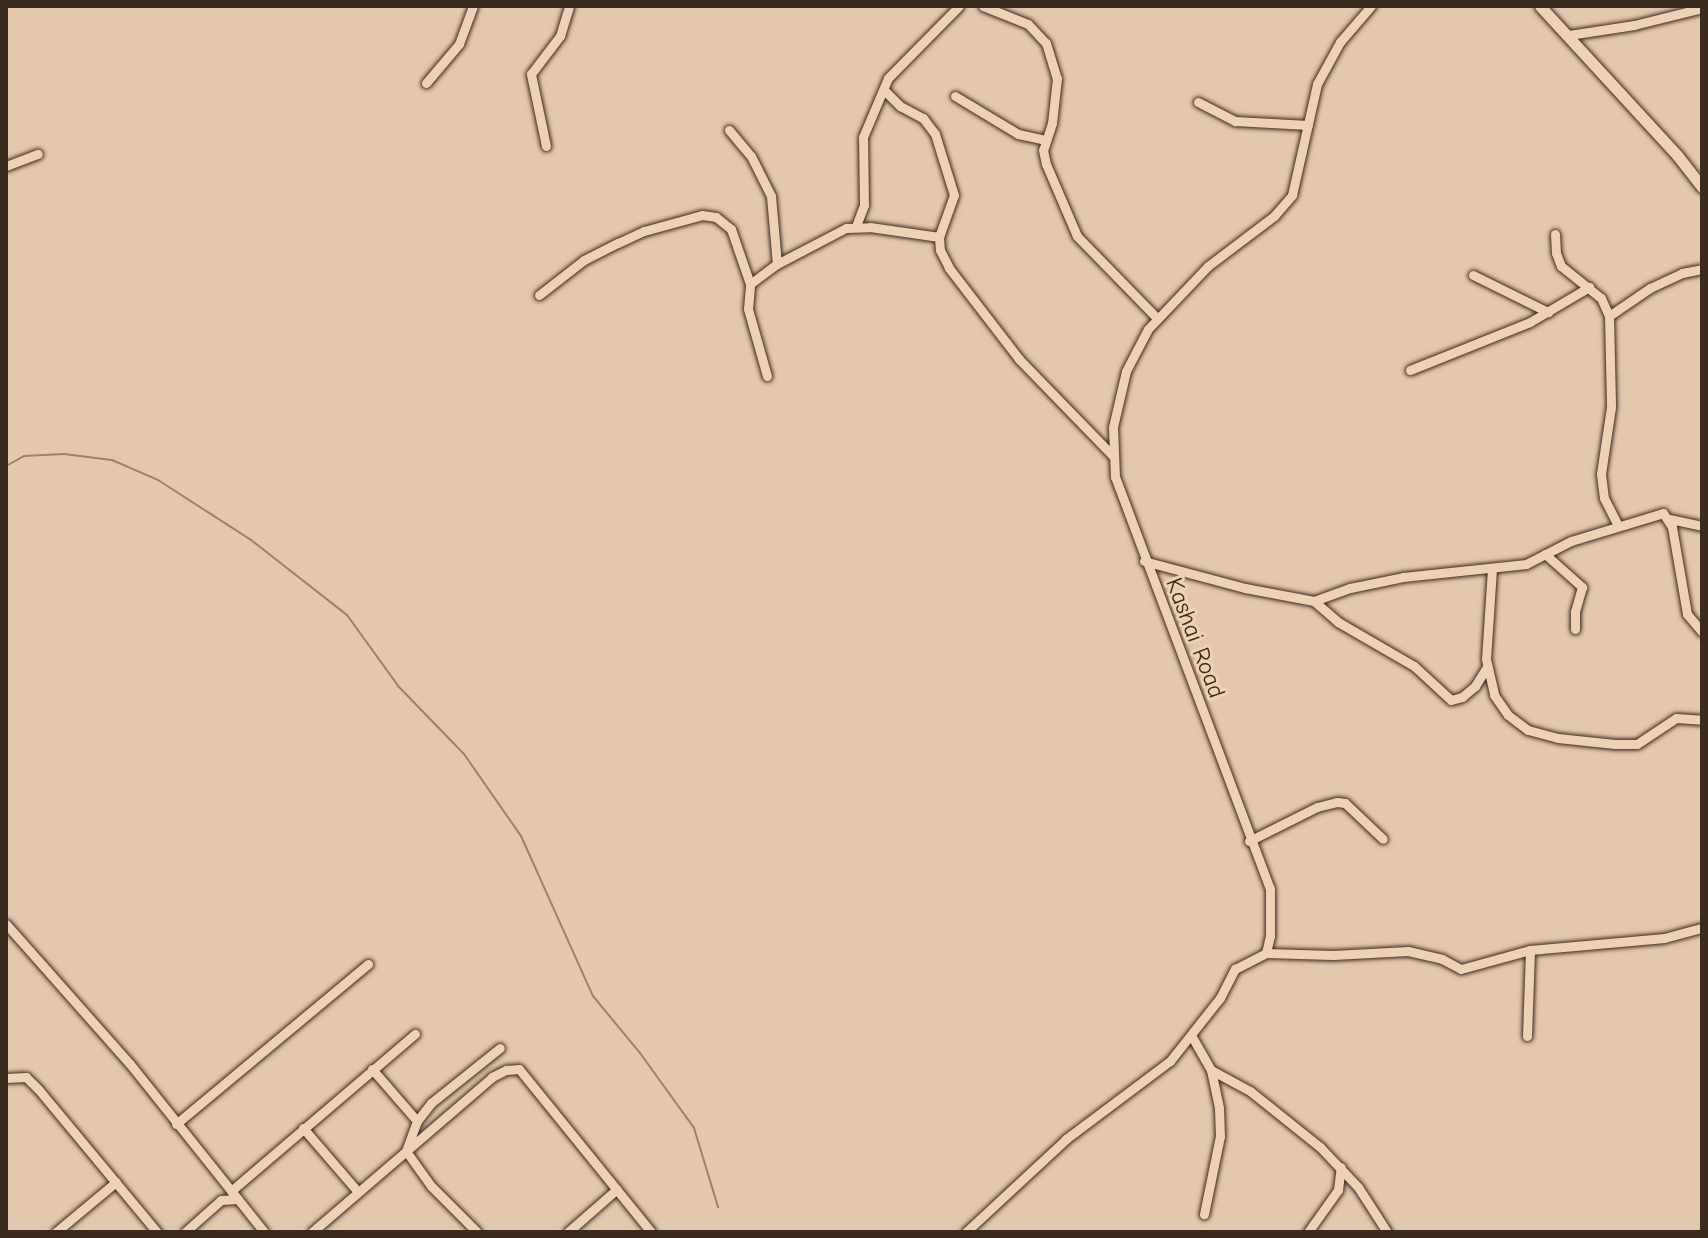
<!DOCTYPE html>
<html>
<head>
<meta charset="utf-8">
<style>
  body { margin:0 }
  #map { position:relative; width:1708px; height:1238px; overflow:hidden; background:#e4c8ad; font-family:"Comic Neue",sans-serif }
  div>[style] { position:absolute }
  .stream>* { height:2px; margin:-1px; padding:0 1px; transform-origin:1px; border-radius:1px; background:#9a836e }
  .roads { filter:drop-shadow(0 0 2px #3b2a1e) drop-shadow(0 0 2px #3b2a1e) }
  .minor>* { height:9px; margin:-4.5px; padding:0 4.5px; transform-origin:4.5px; border-radius:4.5px; background:#efd2b6 }
  .major>* { height:11px; margin:-5.5px; padding:0 5.5px; transform-origin:5.5px; border-radius:5.5px; background:#efd2b6 }
  span { translate:-50% -50%; white-space:nowrap; text-align:center; line-height:1.15; -webkit-text-stroke:6px #efd2b6; paint-order:stroke }
  .street-label { font-size:24px; color:#3b2a1e }
  .frame { position:absolute; inset:0; border:8px solid #3b2a1e; pointer-events:none }
</style>
</head>
<body>
<div id="map">
  <div class="stream">
    <i style="left:6px;top:466px;width:21px;rotate:-29deg"></i>
    <i style="left:24px;top:456px;width:40px;rotate:-2.9deg"></i>
    <i style="left:64px;top:454px;width:48px;rotate:7.1deg"></i>
    <i style="left:112px;top:460px;width:50px;rotate:23.5deg"></i>
    <i style="left:158px;top:480px;width:111px;rotate:32.8deg"></i>
    <i style="left:251px;top:540px;width:122px;rotate:38deg"></i>
    <i style="left:347px;top:615px;width:89px;rotate:54.2deg"></i>
    <i style="left:399px;top:687px;width:93px;rotate:45.9deg"></i>
    <i style="left:464px;top:754px;width:100px;rotate:55.2deg"></i>
    <i style="left:521px;top:836px;width:175px;rotate:65.8deg"></i>
    <i style="left:593px;top:996px;width:74px;rotate:50.5deg"></i>
    <i style="left:640px;top:1053px;width:92px;rotate:54.2deg"></i>
    <i style="left:694px;top:1128px;width:83px;rotate:73.1deg"></i>
  </div>
  <div class="roads">
    <div class="minor">
      <i style="left:983px;top:6px;width:48px;rotate:21.8deg"></i>
      <i style="left:1028px;top:24px;width:26px;rotate:47deg"></i>
      <i style="left:1046px;top:43px;width:37px;rotate:73deg"></i>
      <i style="left:1057px;top:78px;width:45px;rotate:96.3deg"></i>
      <i style="left:1052px;top:123px;width:28px;rotate:108deg"></i>
      <i style="left:1043px;top:150px;width:14px;rotate:78deg"></i>
      <i style="left:1046px;top:164px;width:78px;rotate:66.7deg"></i>
      <i style="left:1077px;top:236px;width:115px;rotate:45.7deg"></i>
      <i style="left:1569px;top:35px;width:66px;rotate:-8.7deg"></i>
      <i style="left:1634px;top:25px;width:70px;rotate:-14deg"></i>
      <i style="left:426px;top:83px;width:51px;rotate:-49.8deg"></i>
      <i style="left:459px;top:44px;width:40px;rotate:-69.8deg"></i>
      <i style="left:884px;top:90px;width:23px;rotate:45deg"></i>
      <i style="left:900px;top:106px;width:26px;rotate:28deg"></i>
      <i style="left:923px;top:118px;width:20px;rotate:53deg"></i>
      <i style="left:935px;top:134px;width:64px;rotate:72.7deg"></i>
      <i style="left:954px;top:195px;width:45px;rotate:109.7deg"></i>
      <i style="left:939px;top:237px;width:13px;rotate:86deg"></i>
      <i style="left:940px;top:250px;width:20px;rotate:63deg"></i>
      <i style="left:949px;top:268px;width:115px;rotate:52.4deg"></i>
      <i style="left:1019px;top:359px;width:134px;rotate:45.9deg"></i>
      <i style="left:955px;top:96px;width:74px;rotate:31.1deg"></i>
      <i style="left:1018px;top:134px;width:29px;rotate:12deg"></i>
      <i style="left:1198px;top:102px;width:42px;rotate:27.2deg"></i>
      <i style="left:1235px;top:121px;width:73px;rotate:3.1deg"></i>
      <i style="left:729px;top:130px;width:34px;rotate:50deg"></i>
      <i style="left:751px;top:156px;width:45px;rotate:63.4deg"></i>
      <i style="left:771px;top:196px;width:68px;rotate:85deg"></i>
      <i style="left:546px;top:146px;width:74px;rotate:-101.8deg"></i>
      <i style="left:531px;top:74px;width:48px;rotate:-52.7deg"></i>
      <i style="left:560px;top:36px;width:31px;rotate:-73deg"></i>
      <i style="left:6px;top:166px;width:34px;rotate:-21deg"></i>
      <i style="left:856px;top:226px;width:22px;rotate:-69deg"></i>
      <i style="left:864px;top:205px;width:68px;rotate:-90.8deg"></i>
      <i style="left:863px;top:137px;width:64px;rotate:-67deg"></i>
      <i style="left:888px;top:78px;width:101px;rotate:-45.4deg"></i>
      <i style="left:1555px;top:234px;width:19px;rotate:87deg"></i>
      <i style="left:1556px;top:253px;width:14px;rotate:69deg"></i>
      <i style="left:1561px;top:266px;width:51px;rotate:38.7deg"></i>
      <i style="left:1601px;top:298px;width:20px;rotate:66deg"></i>
      <i style="left:1609px;top:316px;width:91px;rotate:88.7deg"></i>
      <i style="left:1611px;top:407px;width:68px;rotate:98.5deg"></i>
      <i style="left:1601px;top:474px;width:24px;rotate:83deg"></i>
      <i style="left:1604px;top:498px;width:29px;rotate:63deg"></i>
      <i style="left:1473px;top:275px;width:84px;rotate:26.3deg"></i>
      <i style="left:539px;top:295px;width:57px;rotate:-37.9deg"></i>
      <i style="left:584px;top:260px;width:38px;rotate:-27deg"></i>
      <i style="left:618px;top:243px;width:29px;rotate:-25deg"></i>
      <i style="left:644px;top:231px;width:60px;rotate:-15.4deg"></i>
      <i style="left:702px;top:215px;width:14px;rotate:8deg"></i>
      <i style="left:716px;top:217px;width:19px;rotate:39deg"></i>
      <i style="left:731px;top:229px;width:58px;rotate:70.9deg"></i>
      <i style="left:1609px;top:316px;width:50px;rotate:-34.3deg"></i>
      <i style="left:1650px;top:288px;width:35px;rotate:-25deg"></i>
      <i style="left:1682px;top:273px;width:20px;rotate:-11deg"></i>
      <i style="left:1410px;top:370px;width:129px;rotate:-21.8deg"></i>
      <i style="left:1530px;top:322px;width:69px;rotate:-30.7deg"></i>
      <i style="left:767px;top:376px;width:70px;rotate:-105.8deg"></i>
      <i style="left:748px;top:309px;width:25px;rotate:-85deg"></i>
      <i style="left:750px;top:284px;width:34px;rotate:-37deg"></i>
      <i style="left:777px;top:264px;width:78px;rotate:-27.6deg"></i>
      <i style="left:846px;top:228px;width:24px;rotate:-2deg"></i>
      <i style="left:870px;top:227px;width:70px;rotate:8.2deg"></i>
      <i style="left:1670px;top:519px;width:33px;rotate:12deg"></i>
      <i style="left:1545px;top:554px;width:50px;rotate:41.7deg"></i>
      <i style="left:1582px;top:587px;width:26px;rotate:106deg"></i>
      <i style="left:1575px;top:612px;width:17px;rotate:90deg"></i>
      <i style="left:1144px;top:561px;width:105px;rotate:15deg"></i>
      <i style="left:1245px;top:588px;width:70px;rotate:10.7deg"></i>
      <i style="left:1314px;top:601px;width:38px;rotate:-20deg"></i>
      <i style="left:1350px;top:588px;width:54px;rotate:-11.7deg"></i>
      <i style="left:1403px;top:577px;width:124px;rotate:-6deg"></i>
      <i style="left:1526px;top:564px;width:51px;rotate:-27.1deg"></i>
      <i style="left:1571px;top:541px;width:96px;rotate:-16.9deg"></i>
      <i style="left:1663px;top:513px;width:17px;rotate:57deg"></i>
      <i style="left:1672px;top:527px;width:88px;rotate:80.2deg"></i>
      <i style="left:1687px;top:614px;width:23px;rotate:50deg"></i>
      <i style="left:1492px;top:569px;width:90px;rotate:93.8deg"></i>
      <i style="left:1486px;top:659px;width:37px;rotate:77deg"></i>
      <i style="left:1494px;top:695px;width:24px;rotate:55deg"></i>
      <i style="left:1508px;top:715px;width:25px;rotate:37deg"></i>
      <i style="left:1528px;top:730px;width:31px;rotate:15deg"></i>
      <i style="left:1558px;top:738px;width:57px;rotate:6deg"></i>
      <i style="left:1615px;top:744px;width:22px"></i>
      <i style="left:1637px;top:744px;width:47px;rotate:-33.7deg"></i>
      <i style="left:1676px;top:718px;width:26px;rotate:4deg"></i>
      <i style="left:1314px;top:601px;width:32px;rotate:41deg"></i>
      <i style="left:1338px;top:622px;width:88px;rotate:30.1deg"></i>
      <i style="left:1414px;top:666px;width:50px;rotate:42.6deg"></i>
      <i style="left:1451px;top:700px;width:11px;rotate:-15deg"></i>
      <i style="left:1462px;top:697px;width:17px;rotate:-40deg"></i>
      <i style="left:1475px;top:686px;width:22px;rotate:-58deg"></i>
      <i style="left:1249px;top:841px;width:76px;rotate:-26.6deg"></i>
      <i style="left:1317px;top:807px;width:21px;rotate:-14deg"></i>
      <i style="left:1337px;top:802px;width:8px;rotate:7deg"></i>
      <i style="left:1345px;top:803px;width:52px;rotate:43.5deg"></i>
      <i style="left:6px;top:924px;width:187px;rotate:48.5deg"></i>
      <i style="left:130px;top:1064px;width:215px;rotate:51.4deg"></i>
      <i style="left:1266px;top:953px;width:67px;rotate:1.7deg"></i>
      <i style="left:1333px;top:955px;width:75px;rotate:-3.1deg"></i>
      <i style="left:1408px;top:951px;width:35px;rotate:13deg"></i>
      <i style="left:1442px;top:959px;width:21px;rotate:28deg"></i>
      <i style="left:1461px;top:969px;width:72px;rotate:-15.4deg"></i>
      <i style="left:1530px;top:950px;width:135px;rotate:-5.1deg"></i>
      <i style="left:1664px;top:938px;width:39px;rotate:-15deg"></i>
      <i style="left:1191px;top:1035px;width:40px;rotate:60.3deg"></i>
      <i style="left:1211px;top:1070px;width:39px;rotate:78deg"></i>
      <i style="left:1219px;top:1108px;width:28px;rotate:88deg"></i>
      <i style="left:1220px;top:1136px;width:80px;rotate:101.6deg"></i>
      <i style="left:1527px;top:1036px;width:86px;rotate:-88deg"></i>
      <i style="left:372px;top:1069px;width:69px;rotate:49.1deg"></i>
      <i style="left:1211px;top:1070px;width:44px;rotate:28.3deg"></i>
      <i style="left:1250px;top:1091px;width:90px;rotate:38.7deg"></i>
      <i style="left:1320px;top:1147px;width:55px;rotate:46.5deg"></i>
      <i style="left:1358px;top:1187px;width:54px;rotate:57.2deg"></i>
      <i style="left:6px;top:1078px;width:20px;rotate:-3deg"></i>
      <i style="left:26px;top:1077px;width:18px;rotate:45deg"></i>
      <i style="left:39px;top:1090px;width:185px;rotate:50.3deg"></i>
      <i style="left:176px;top:1124px;width:250px;rotate:-39.8deg"></i>
      <i style="left:303px;top:1128px;width:84px;rotate:49.3deg"></i>
      <i style="left:231px;top:1191px;width:242px;rotate:-40.5deg"></i>
      <i style="left:56px;top:1232px;width:78px;rotate:-39.8deg"></i>
      <i style="left:185px;top:1232px;width:48px;rotate:-41.6deg"></i>
      <i style="left:221px;top:1200px;width:17px;rotate:-3deg"></i>
      <i style="left:312px;top:1232px;width:238px;rotate:-40.7deg"></i>
      <i style="left:492px;top:1077px;width:16px;rotate:-27deg"></i>
      <i style="left:506px;top:1070px;width:13px;rotate:-4deg"></i>
      <i style="left:519px;top:1069px;width:210px;rotate:51deg"></i>
      <i style="left:477px;top:1232px;width:65px;rotate:-135deg"></i>
      <i style="left:431px;top:1186px;width:43px;rotate:-125.5deg"></i>
      <i style="left:406px;top:1151px;width:32px;rotate:-70deg"></i>
      <i style="left:417px;top:1121px;width:23px;rotate:-52deg"></i>
      <i style="left:431px;top:1103px;width:88px;rotate:-38.6deg"></i>
      <i style="left:568px;top:1232px;width:65px;rotate:-41.3deg"></i>
      <i style="left:966px;top:1232px;width:137px;rotate:-42.9deg"></i>
      <i style="left:1066px;top:1139px;width:130px;rotate:-36.9deg"></i>
      <i style="left:1170px;top:1061px;width:80px;rotate:-51.6deg"></i>
      <i style="left:1220px;top:998px;width:33px;rotate:-63deg"></i>
      <i style="left:1235px;top:969px;width:35px;rotate:-27deg"></i>
      <i style="left:1266px;top:953px;width:17px;rotate:-77deg"></i>
      <i style="left:1270px;top:936px;width:47px;rotate:-90deg"></i>
      <i style="left:1270px;top:889px;width:440px;rotate:-110.6deg"></i>
      <i style="left:1115px;top:477px;width:50px;rotate:-92.3deg"></i>
      <i style="left:1113px;top:427px;width:57px;rotate:-76.9deg"></i>
      <i style="left:1126px;top:371px;width:47px;rotate:-62.4deg"></i>
      <i style="left:1148px;top:329px;width:87px;rotate:-46.4deg"></i>
      <i style="left:1208px;top:266px;width:83px;rotate:-37.1deg"></i>
      <i style="left:1274px;top:216px;width:28px;rotate:-49deg"></i>
      <i style="left:1292px;top:195px;width:114px;rotate:-77.3deg"></i>
      <i style="left:1317px;top:84px;width:48px;rotate:-61.3deg"></i>
      <i style="left:1340px;top:42px;width:48px;rotate:-49.3deg"></i>
      <i style="left:1308px;top:1232px;width:52px;rotate:-54.5deg"></i>
      <i style="left:1338px;top:1190px;width:23px;rotate:-83deg"></i>
    </div>
    <div class="major">
      <i style="left:1540px;top:6px;width:202px;rotate:47.4deg"></i>
      <i style="left:1677px;top:155px;width:41px;rotate:52deg"></i>
    </div>
  </div>
  <div class="street-label">
    <span style="left:1195px;top:638px;rotate:69deg">Kashai Road</span>
  </div>
  <div class="frame"></div>
</div>
</body>
</html>
